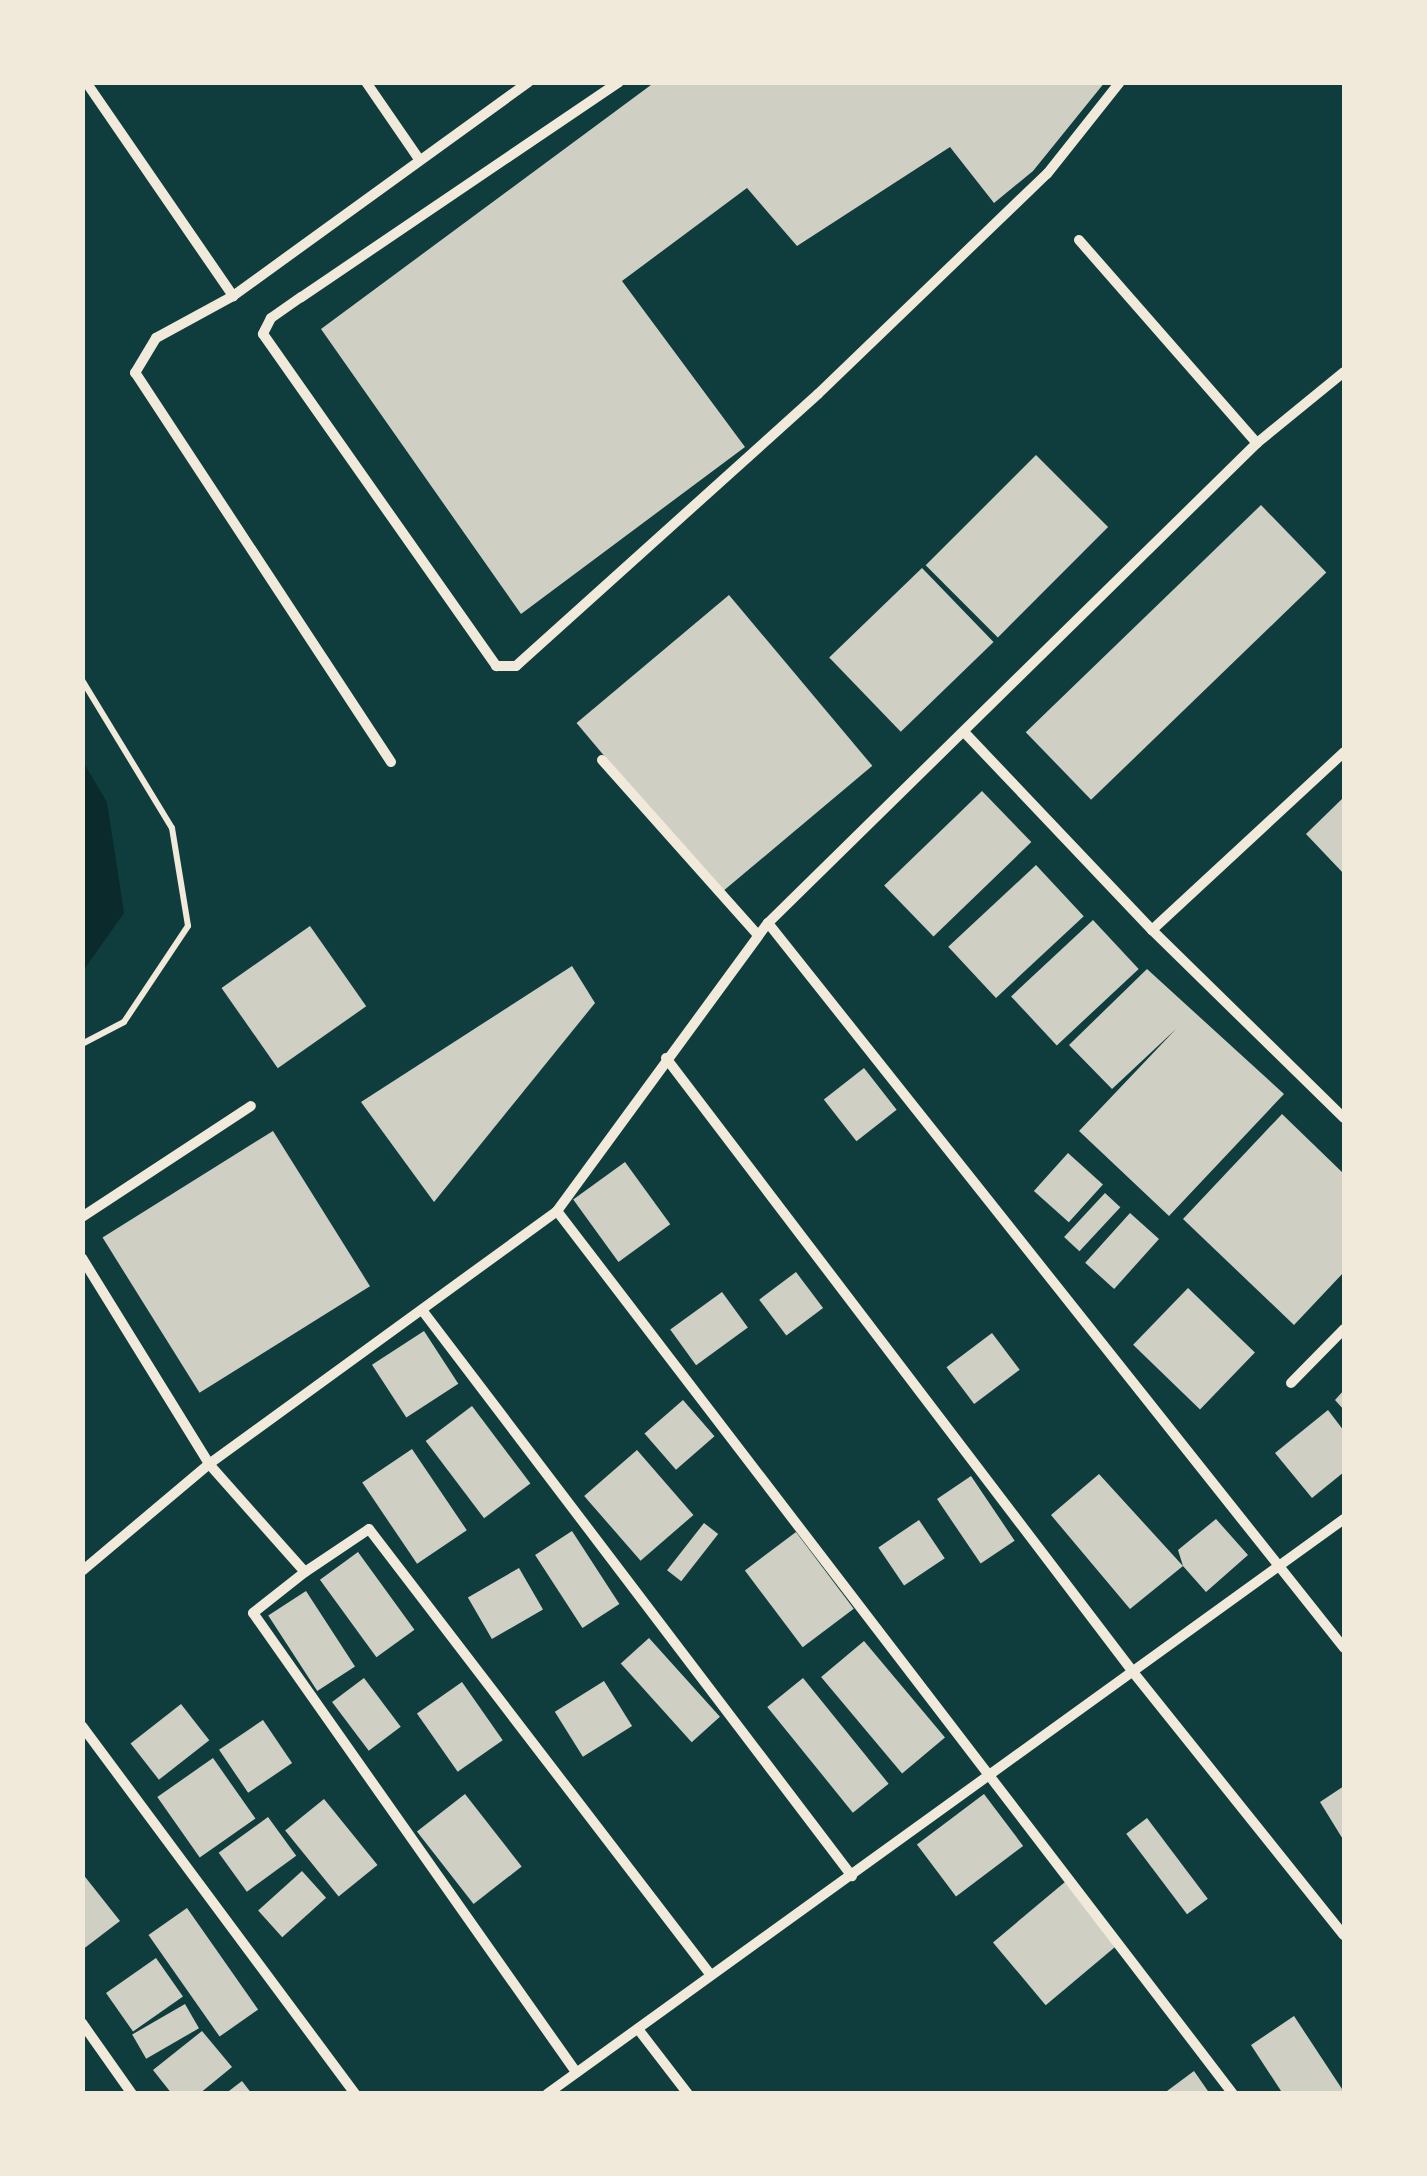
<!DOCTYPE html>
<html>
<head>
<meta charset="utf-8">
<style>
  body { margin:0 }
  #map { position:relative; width:1427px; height:2176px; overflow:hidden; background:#0f3d3e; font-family:Karla,sans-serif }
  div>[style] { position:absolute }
  .water>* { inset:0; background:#0a2a2b }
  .building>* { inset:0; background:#cfcfc3; transform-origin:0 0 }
  .path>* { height:6px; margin:-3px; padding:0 3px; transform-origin:3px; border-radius:3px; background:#f1e9da }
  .minor>* { height:10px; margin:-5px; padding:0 5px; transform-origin:5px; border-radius:5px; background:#f1e9da }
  span { translate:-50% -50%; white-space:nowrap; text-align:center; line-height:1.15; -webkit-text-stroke:10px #f1e9da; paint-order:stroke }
  .frame { position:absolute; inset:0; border:85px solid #f1e9da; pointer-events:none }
</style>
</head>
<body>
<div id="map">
  <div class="water">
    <i style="clip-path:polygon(83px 762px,107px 802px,124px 913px,83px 971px)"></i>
  </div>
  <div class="building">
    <i style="clip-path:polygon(655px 82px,1105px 82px,1033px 171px,994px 203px,950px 147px,797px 246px,747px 188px,622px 281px,745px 447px,521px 614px,321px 329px)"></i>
    <i style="left:1036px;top:455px;width:102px;height:156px;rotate:45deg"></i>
    <i style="left:1261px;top:505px;width:94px;height:327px;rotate:46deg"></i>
    <i style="left:922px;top:568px;width:103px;height:129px;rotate:46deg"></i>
    <i style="left:729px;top:595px;width:223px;height:199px;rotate:50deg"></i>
    <i style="left:982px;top:791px;width:71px;height:136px;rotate:46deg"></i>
    <i style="clip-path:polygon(1344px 797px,1344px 874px,1306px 834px)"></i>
    <i style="left:1036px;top:865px;width:70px;height:120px;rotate:47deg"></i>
    <i style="left:1093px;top:920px;width:67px;height:112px;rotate:47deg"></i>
    <i style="left:310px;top:926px;width:98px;height:108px;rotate:55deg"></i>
    <i style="clip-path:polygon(572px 966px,595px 1003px,434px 1202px,361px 1102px)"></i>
    <i style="clip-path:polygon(1147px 969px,1284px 1094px,1169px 1216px,1079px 1131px,1176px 1029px,1112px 1089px,1069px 1045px)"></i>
    <i style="left:864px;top:1068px;width:53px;height:51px;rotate:52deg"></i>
    <i style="clip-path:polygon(1282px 1114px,1344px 1174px,1344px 1272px,1294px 1325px,1183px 1219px)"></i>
    <i style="left:273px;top:1131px;width:183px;height:201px;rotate:58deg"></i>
    <i style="left:1068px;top:1153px;width:47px;height:51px;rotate:42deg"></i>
    <i style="left:625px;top:1162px;width:77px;height:64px;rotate:54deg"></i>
    <i style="left:1105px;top:1193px;width:21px;height:60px;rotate:43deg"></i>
    <i style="left:1130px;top:1213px;width:39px;height:67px;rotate:42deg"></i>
    <i style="left:796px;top:1272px;width:45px;height:46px;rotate:53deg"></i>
    <i style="left:1188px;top:1288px;width:93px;height:79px;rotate:44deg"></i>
    <i style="left:722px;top:1292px;width:44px;height:64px;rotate:54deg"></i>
    <i style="left:424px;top:1331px;width:63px;height:62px;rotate:57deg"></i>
    <i style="left:992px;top:1333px;width:46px;height:57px;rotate:53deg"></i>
    <i style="clip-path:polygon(1344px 1390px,1344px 1410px,1335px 1400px)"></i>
    <i style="left:683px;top:1400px;width:48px;height:51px;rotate:49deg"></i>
    <i style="left:472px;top:1406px;width:97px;height:58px;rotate:53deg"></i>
    <i style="clip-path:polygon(1328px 1410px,1344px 1431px,1344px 1472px,1312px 1498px,1275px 1453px)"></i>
    <i style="left:412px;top:1449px;width:98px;height:60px;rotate:56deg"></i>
    <i style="left:637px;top:1450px;width:86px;height:70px;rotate:49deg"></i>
    <i style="clip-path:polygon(1099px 1474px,1183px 1566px,1178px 1550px,1216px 1519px,1248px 1555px,1206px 1592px,1183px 1566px,1130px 1609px,1051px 1515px)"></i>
    <i style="left:971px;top:1476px;width:78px;height:41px;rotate:56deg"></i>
    <i style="left:919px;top:1520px;width:46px;height:49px;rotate:56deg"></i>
    <i style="left:704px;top:1523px;width:18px;height:60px;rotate:38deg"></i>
    <i style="left:572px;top:1531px;width:87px;height:44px;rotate:57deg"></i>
    <i style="left:796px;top:1532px;width:96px;height:64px;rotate:53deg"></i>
    <i style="left:358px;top:1552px;width:96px;height:47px;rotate:54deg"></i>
    <i style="left:519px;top:1568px;width:48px;height:59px;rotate:60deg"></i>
    <i style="left:306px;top:1591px;width:90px;height:45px;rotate:57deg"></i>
    <i style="left:649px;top:1638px;width:106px;height:38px;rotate:48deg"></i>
    <i style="left:864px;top:1641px;width:126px;height:56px;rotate:50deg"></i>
    <i style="left:364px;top:1678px;width:61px;height:40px;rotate:53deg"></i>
    <i style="left:803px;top:1678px;width:136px;height:46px;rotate:51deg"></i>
    <i style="left:604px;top:1681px;width:53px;height:58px;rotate:58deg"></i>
    <i style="left:462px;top:1682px;width:71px;height:55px;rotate:55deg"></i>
    <i style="left:181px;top:1704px;width:46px;height:64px;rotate:52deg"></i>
    <i style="left:263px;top:1720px;width:52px;height:53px;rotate:56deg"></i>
    <i style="left:213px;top:1758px;width:74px;height:68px;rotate:55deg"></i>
    <i style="clip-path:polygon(1344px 1786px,1344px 1841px,1320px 1802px)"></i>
    <i style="left:465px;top:1794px;width:92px;height:61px;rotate:52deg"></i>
    <i style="left:984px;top:1794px;width:65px;height:84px;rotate:53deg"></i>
    <i style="left:324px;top:1799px;width:85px;height:50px;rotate:51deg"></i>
    <i style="left:268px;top:1817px;width:48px;height:61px;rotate:54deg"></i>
    <i style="left:1147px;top:1818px;width:101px;height:26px;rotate:53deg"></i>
    <i style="left:302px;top:1871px;width:36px;height:59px;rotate:48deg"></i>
    <i style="clip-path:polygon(82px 1873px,120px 1921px,82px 1950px)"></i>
    <i style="left:1065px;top:1882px;width:82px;height:94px;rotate:50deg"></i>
    <i style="left:187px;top:1908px;width:124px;height:47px;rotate:55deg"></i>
    <i style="left:156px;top:1958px;width:47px;height:61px;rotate:55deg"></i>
    <i style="left:185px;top:2004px;width:28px;height:61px;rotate:60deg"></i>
    <i style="clip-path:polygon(1294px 2016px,1344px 2092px,1344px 2094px,1283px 2094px,1251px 2045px)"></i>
    <i style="clip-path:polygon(202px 2031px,232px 2067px,199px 2094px,172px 2094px,153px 2070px)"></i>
    <i style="clip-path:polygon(1194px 2071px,1210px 2094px,1163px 2094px)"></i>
    <i style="clip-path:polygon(242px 2081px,252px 2094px,225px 2094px)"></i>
  </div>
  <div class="path">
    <i style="left:82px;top:680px;width:173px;rotate:58.7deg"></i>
    <i style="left:172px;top:828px;width:99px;rotate:80.7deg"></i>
    <i style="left:188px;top:926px;width:115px;rotate:123.7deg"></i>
    <i style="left:124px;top:1022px;width:47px;rotate:152.4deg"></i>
  </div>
  <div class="minor">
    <i style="left:86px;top:82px;width:260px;rotate:55.5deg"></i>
    <i style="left:366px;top:82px;width:93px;rotate:55.5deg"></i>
    <i style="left:619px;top:82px;width:384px;rotate:145.9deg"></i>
    <i style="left:301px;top:297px;width:37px;rotate:145deg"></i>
    <i style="left:271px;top:318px;width:18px;rotate:117deg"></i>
    <i style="left:263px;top:334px;width:406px;rotate:54.9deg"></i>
    <i style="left:496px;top:666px;width:20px"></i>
    <i style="left:516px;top:666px;width:406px;rotate:-42deg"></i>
    <i style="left:818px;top:394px;width:318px;rotate:-43.9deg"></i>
    <i style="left:1047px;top:174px;width:117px;rotate:-51.6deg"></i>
    <i style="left:1079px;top:240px;width:270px;rotate:48.8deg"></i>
    <i style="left:965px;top:733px;width:272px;rotate:46.5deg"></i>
    <i style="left:1152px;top:930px;width:269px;rotate:44.4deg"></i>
    <i style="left:602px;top:760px;width:234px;rotate:48.3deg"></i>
    <i style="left:391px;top:762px;width:466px;rotate:-123.3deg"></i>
    <i style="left:135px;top:373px;width:41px;rotate:-59deg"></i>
    <i style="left:156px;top:338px;width:88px;rotate:-28.6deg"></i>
    <i style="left:233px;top:296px;width:365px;rotate:-35.9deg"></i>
    <i style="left:768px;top:923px;width:926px;rotate:51.53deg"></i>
    <i style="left:1152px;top:930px;width:262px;rotate:-42.8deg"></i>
    <i style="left:666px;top:1058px;width:771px;rotate:52.74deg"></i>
    <i style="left:1133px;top:1672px;width:337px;rotate:51.3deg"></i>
    <i style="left:557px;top:1211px;width:1112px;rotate:52.56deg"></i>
    <i style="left:82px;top:1217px;width:202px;rotate:-33.3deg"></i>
    <i style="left:82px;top:1258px;width:242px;rotate:58.3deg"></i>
    <i style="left:209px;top:1464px;width:144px;rotate:48.4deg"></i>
    <i style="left:422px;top:1310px;width:711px;rotate:52.78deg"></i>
    <i style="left:1291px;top:1383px;width:76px;rotate:-45.5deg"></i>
    <i style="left:82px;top:1571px;width:166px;rotate:-40.1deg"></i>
    <i style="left:209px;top:1464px;width:430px;rotate:-36deg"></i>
    <i style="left:557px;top:1211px;width:357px;rotate:-53.8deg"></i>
    <i style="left:768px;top:923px;width:685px;rotate:-44.47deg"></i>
    <i style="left:1257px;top:443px;width:112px;rotate:-39.2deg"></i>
    <i style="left:82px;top:1726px;width:458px;rotate:53.4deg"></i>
    <i style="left:82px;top:2023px;width:87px;rotate:54.8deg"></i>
    <i style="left:638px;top:2029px;width:82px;rotate:52.4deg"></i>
    <i style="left:576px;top:2072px;width:561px;rotate:-125.13deg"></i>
    <i style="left:253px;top:1613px;width:66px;rotate:-38.3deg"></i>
    <i style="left:305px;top:1572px;width:77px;rotate:-33.9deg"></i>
    <i style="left:369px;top:1529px;width:561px;rotate:52.54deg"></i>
    <i style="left:547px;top:2094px;width:983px;rotate:-35.81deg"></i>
  </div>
  <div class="frame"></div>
</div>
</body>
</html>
